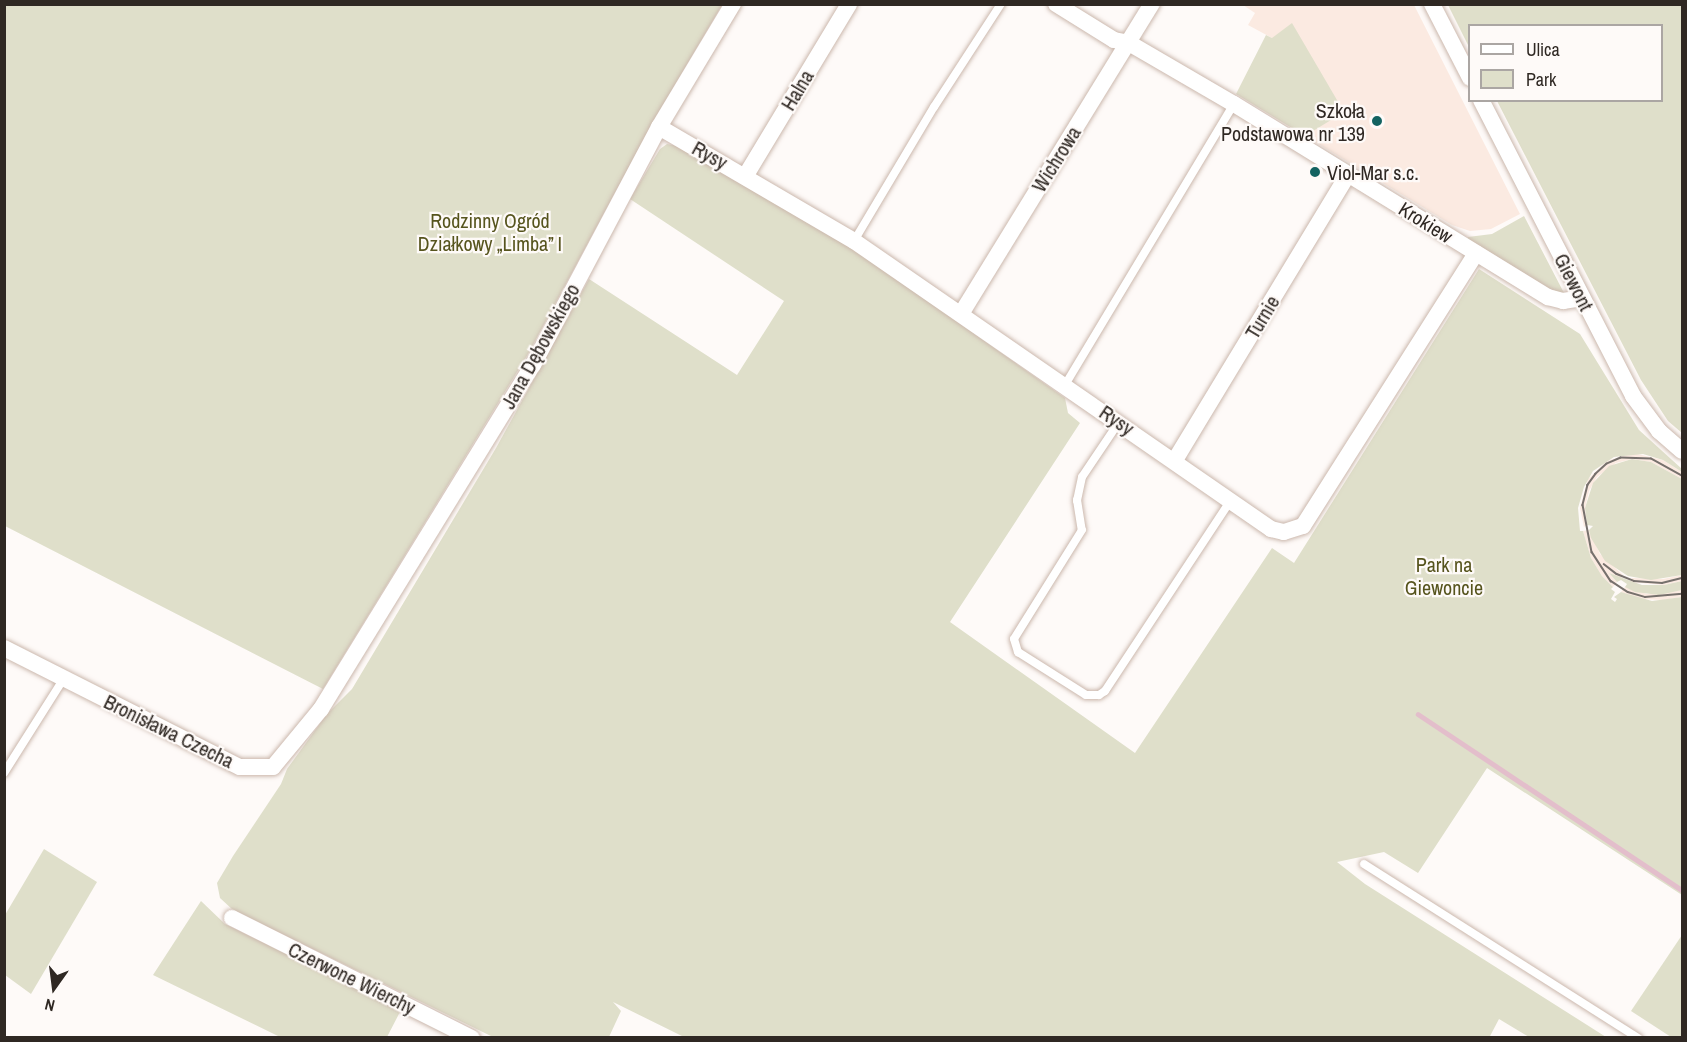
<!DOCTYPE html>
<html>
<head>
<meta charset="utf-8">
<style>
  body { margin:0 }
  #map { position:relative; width:1687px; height:1042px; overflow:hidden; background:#fefaf8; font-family:"Archivo Narrow",sans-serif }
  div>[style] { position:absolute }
  .built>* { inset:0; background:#fbeae1 }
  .green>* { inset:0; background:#dfdfca }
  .stream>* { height:4.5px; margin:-2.25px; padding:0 2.25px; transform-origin:2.25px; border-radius:2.25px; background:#e3becb }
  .roads { filter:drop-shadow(0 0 2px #cbb8ad) drop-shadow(0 0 2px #cbb8ad) }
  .service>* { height:8px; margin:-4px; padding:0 4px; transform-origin:4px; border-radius:4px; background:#fff }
  .minor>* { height:16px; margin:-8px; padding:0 8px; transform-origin:8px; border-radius:8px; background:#fff }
  .tram>* { height:1.5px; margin:-0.75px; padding:0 0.75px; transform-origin:0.75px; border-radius:0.75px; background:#77716d }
  .dots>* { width:16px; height:16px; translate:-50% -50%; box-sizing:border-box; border:3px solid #fefaf8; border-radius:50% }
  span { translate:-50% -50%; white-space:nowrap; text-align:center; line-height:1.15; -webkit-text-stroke:4.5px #fefaf8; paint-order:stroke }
  .street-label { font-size:20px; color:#2f2823 }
  .poi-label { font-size:20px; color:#2f2823 }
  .right { translate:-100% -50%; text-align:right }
  .left { translate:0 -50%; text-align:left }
  .park-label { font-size:20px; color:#56541d }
  .frame { position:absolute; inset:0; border:6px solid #2f2823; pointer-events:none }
  .legend { position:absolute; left:1468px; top:24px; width:195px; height:78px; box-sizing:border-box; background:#fefaf8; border:2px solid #aba6a3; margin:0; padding:8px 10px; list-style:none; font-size:18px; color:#2f2823 }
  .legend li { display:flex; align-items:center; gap:12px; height:30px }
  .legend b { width:30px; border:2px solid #aba6a3 }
  .north { position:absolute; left:24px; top:958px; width:60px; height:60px; -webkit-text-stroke:4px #fefaf8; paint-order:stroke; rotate:194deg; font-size:16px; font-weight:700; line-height:24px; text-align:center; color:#2f2823 }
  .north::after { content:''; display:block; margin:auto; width:21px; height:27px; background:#2f2823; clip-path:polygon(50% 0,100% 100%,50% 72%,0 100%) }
</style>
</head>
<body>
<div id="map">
  <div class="built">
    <i style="clip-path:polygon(1243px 5px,1414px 5px,1520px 214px,1491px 229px,1470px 231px,1452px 225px,1256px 106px,1272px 38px,1248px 25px,1255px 13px)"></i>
    <i style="clip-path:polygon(1633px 453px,1663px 460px,1682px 472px,1682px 479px,1651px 462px,1632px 459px,1616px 463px,1597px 477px,1589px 491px,1585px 508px,1587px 525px,1584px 527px,1580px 508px,1588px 479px,1607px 461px)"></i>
    <i style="clip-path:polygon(1589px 530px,1600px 554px,1623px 575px,1621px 579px,1609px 573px,1617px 582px,1613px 587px,1602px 576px,1591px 558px,1583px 531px)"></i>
    <i style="clip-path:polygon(1682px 575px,1682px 581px,1664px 585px,1630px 582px,1632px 578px,1663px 579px)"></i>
    <i style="clip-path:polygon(1625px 587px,1647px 594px,1682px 590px,1682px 597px,1663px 600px,1641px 599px,1621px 592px)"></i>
  </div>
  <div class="green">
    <i style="clip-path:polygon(4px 5px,722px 5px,652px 124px,528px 354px,323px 689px,5px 526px)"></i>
    <i style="clip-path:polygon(1448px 5px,1682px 5px,1682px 433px,1668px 421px,1641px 380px,1497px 101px,1662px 100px,1662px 26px,1470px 26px,1469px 47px)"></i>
    <i style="clip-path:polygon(1292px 23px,1344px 112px,1305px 136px,1236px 94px,1266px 35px,1272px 38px)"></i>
    <i style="clip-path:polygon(667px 144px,678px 146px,847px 244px,1065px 398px,1068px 413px,1080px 423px,950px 622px,1135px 753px,1272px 548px,1294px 563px,1479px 269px,1580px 334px,1639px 430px,1682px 469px,1682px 472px,1663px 460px,1643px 454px,1614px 457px,1593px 471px,1584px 487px,1578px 508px,1580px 531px,1583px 531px,1591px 558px,1602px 576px,1613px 587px,1611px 589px,1615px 592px,1611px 599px,1615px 602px,1617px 599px,1614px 597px,1621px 592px,1652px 601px,1682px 597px,1682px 895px,1487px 768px,1418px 873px,1384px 852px,1337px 862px,1365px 884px,1606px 1037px,1529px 1037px,1499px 1019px,1489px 1038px,686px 1038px,613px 1002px,621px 1011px,609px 1037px,493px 1037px,233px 910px,220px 898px,217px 883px,233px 856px,281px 784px,287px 769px,327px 714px,352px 689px,496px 448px,589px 279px,737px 375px,784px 301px,630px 199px,660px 149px)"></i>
    <i style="clip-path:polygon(1524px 216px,1564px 293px,1556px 294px,1467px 239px,1468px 237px,1492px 234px)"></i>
    <i style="clip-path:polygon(1632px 459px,1651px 462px,1682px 479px,1682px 575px,1651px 580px,1628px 576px,1605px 561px,1591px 538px,1589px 530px,1593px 526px,1587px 525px,1585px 508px,1593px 483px,1609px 466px)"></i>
    <i style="clip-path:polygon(1609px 573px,1642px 585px,1664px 585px,1682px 581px,1682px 590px,1659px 595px,1635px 592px,1625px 587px,1627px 584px,1621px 580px,1617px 582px)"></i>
    <i style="clip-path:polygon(44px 849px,97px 882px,31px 994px,5px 975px,5px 915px)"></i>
    <i style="clip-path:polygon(201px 901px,225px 924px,401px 1010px,387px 1037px,280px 1037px,153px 975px)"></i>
    <i style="clip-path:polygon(1682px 935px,1682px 1037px,1671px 1037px,1631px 1011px)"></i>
  </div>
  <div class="stream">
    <i style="left:1418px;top:714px;width:317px;rotate:33.7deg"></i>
  </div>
  <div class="roads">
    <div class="service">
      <i style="left:854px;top:241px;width:156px;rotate:-59.2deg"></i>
      <i style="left:934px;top:107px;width:123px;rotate:-57deg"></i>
      <i style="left:1065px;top:385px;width:328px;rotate:-59deg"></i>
      <i style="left:1119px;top:422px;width:66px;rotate:123.9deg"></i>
      <i style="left:1082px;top:477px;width:24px;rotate:102deg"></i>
      <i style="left:1077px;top:500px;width:30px;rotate:81deg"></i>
      <i style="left:1082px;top:530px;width:128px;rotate:122deg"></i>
      <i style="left:1014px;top:639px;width:14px;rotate:73deg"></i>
      <i style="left:1018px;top:652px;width:80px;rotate:32.3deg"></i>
      <i style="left:1086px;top:695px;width:13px"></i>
      <i style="left:1099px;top:695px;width:7px;rotate:-34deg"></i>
      <i style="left:1105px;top:691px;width:229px;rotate:-56.6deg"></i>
      <i style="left:4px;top:773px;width:112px;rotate:-57.7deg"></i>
      <i style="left:1364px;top:864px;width:325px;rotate:32.4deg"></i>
    </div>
    <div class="minor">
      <i style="left:1056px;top:4px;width:68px;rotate:31.8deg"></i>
      <i style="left:1114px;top:40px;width:15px;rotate:11deg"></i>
      <i style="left:1129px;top:43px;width:121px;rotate:30.2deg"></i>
      <i style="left:1234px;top:104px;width:369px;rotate:31.6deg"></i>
      <i style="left:1548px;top:297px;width:16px;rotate:15deg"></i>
      <i style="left:1563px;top:301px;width:19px;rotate:-9deg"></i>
      <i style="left:1432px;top:4px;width:83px;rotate:62.8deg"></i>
      <i style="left:1481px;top:100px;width:333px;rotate:62.8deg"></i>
      <i style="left:1633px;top:396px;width:44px;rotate:53.4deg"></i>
      <i style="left:1659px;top:431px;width:30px;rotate:41deg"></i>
      <i style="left:659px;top:127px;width:226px;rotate:30.3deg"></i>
      <i style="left:854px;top:241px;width:507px;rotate:34.63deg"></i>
      <i style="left:1271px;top:529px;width:13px;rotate:13deg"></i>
      <i style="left:1284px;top:532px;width:20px;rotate:-18deg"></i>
      <i style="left:1303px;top:526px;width:323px;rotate:-57.6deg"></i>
      <i style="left:746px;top:175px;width:200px;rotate:-58.9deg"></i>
      <i style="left:961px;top:314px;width:364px;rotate:-58.4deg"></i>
      <i style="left:1175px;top:460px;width:334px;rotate:-58.8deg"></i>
      <i style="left:4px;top:648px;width:264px;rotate:26.8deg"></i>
      <i style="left:240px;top:767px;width:33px"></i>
      <i style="left:273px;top:767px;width:75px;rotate:-50.4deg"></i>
      <i style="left:321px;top:709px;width:404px;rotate:-58.4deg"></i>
      <i style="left:533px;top:365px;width:269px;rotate:-62.1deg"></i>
      <i style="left:659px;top:127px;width:144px;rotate:-59deg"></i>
      <i style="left:232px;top:918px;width:268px;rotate:26.6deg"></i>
    </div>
  </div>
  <div class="tram">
    <i style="left:1682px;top:476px;width:35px;rotate:-151deg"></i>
    <i style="left:1651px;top:459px;width:30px;rotate:-178deg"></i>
    <i style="left:1621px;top:458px;width:15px;rotate:157deg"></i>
    <i style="left:1607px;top:464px;width:15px;rotate:138deg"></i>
    <i style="left:1596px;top:474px;width:14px;rotate:126deg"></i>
    <i style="left:1588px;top:485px;width:21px;rotate:104deg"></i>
    <i style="left:1583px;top:505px;width:48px;rotate:79.2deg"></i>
    <i style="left:1592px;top:552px;width:35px;rotate:57deg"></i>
    <i style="left:1611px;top:581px;width:20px;rotate:33deg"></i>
    <i style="left:1628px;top:592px;width:18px;rotate:16deg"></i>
    <i style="left:1645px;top:597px;width:37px;rotate:-5deg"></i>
    <i style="left:1604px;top:564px;width:16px;rotate:38deg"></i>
    <i style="left:1617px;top:574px;width:18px;rotate:22deg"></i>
    <i style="left:1634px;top:581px;width:28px;rotate:4deg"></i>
    <i style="left:1662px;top:583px;width:21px;rotate:-14deg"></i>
  </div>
  <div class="dots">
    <i style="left:1377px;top:121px;background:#136361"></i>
    <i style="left:1315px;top:172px;background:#136361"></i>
  </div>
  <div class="street-label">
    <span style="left:797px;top:90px;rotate:-59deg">Halna</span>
    <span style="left:710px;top:155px;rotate:29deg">Rysy</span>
    <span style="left:1056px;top:159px;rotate:-58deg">Wichrowa</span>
    <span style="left:1426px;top:222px;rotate:32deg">Krokiew</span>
    <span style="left:1574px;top:282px;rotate:63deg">Giewont</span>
    <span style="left:1262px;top:317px;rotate:-59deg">Turnie</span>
    <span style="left:540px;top:346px;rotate:-61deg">Jana Dębowskiego</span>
    <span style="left:1117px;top:420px;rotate:34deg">Rysy</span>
    <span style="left:169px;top:731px;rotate:26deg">Bronisława Czecha</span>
    <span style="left:352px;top:978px;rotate:26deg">Czerwone Wierchy</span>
  </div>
  <div class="poi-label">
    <span class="right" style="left:1365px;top:122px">Szkoła<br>Podstawowa nr 139</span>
    <span class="left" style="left:1327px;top:172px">Viol-Mar s.c.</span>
  </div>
  <div class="park-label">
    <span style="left:490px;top:232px">Rodzinny Ogród<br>Działkowy „Limba” I</span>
    <span style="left:1444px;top:576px">Park na<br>Giewoncie</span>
  </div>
  <div class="frame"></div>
  <ul class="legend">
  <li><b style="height:8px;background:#fff"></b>Ulica</li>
  <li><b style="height:16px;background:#dfdfca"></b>Park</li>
  </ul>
  <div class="north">N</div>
</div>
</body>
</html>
